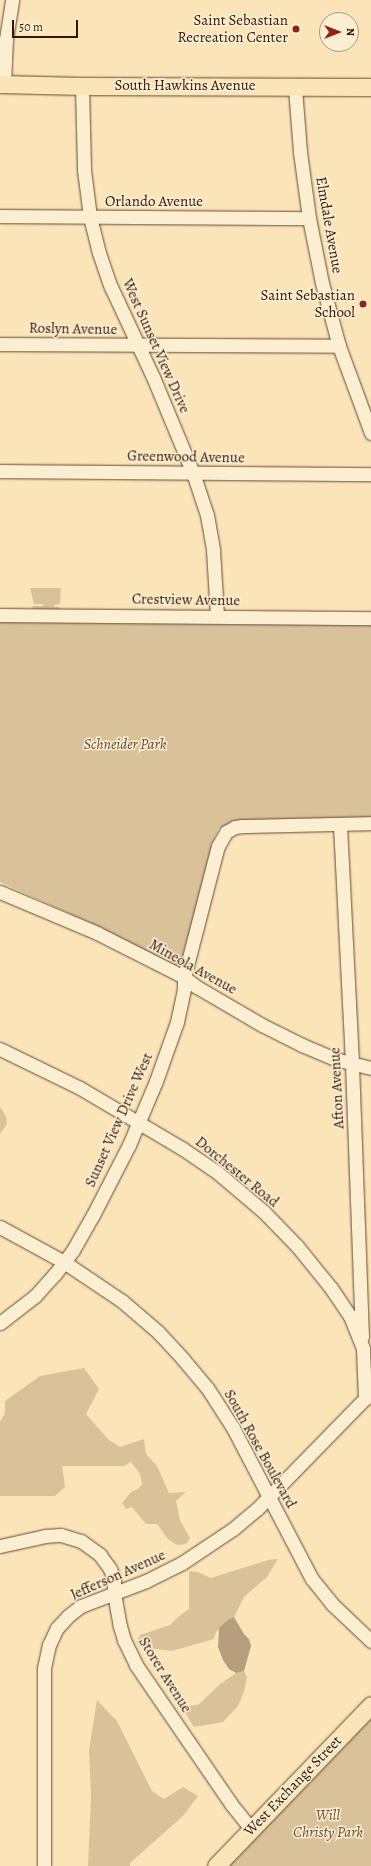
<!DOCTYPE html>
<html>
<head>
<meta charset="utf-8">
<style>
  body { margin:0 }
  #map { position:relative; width:371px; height:1866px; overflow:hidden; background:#fbe5b8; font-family:Alegreya,serif }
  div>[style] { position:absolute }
  .green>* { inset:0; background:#d9c29a }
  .water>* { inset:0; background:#b79e7c }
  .roads { filter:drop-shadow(0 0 1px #654935) drop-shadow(0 0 1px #654935) }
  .minor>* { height:13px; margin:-6.5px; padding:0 6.5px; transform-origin:6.5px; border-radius:6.5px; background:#fceed1 }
  .major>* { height:17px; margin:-8.5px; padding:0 8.5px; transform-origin:8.5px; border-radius:8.5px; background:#fbe5b8 }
  .dots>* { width:11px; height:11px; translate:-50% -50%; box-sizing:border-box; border:2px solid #fceed1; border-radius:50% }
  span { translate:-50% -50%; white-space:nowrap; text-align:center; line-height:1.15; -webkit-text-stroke:3px #fceed1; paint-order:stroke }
  .poi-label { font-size:15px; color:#331509 }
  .right { translate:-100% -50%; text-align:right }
  .street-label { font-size:15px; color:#331509 }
  .park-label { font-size:15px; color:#654934; font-style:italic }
  .north { position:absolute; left:319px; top:12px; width:40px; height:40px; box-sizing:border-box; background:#fceed1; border:1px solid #ac9781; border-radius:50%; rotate:90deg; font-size:11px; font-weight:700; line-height:16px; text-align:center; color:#331509 }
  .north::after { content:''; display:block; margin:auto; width:14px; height:18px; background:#8f2418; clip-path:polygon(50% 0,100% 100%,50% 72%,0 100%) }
  .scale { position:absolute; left:12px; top:20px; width:66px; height:18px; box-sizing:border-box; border:2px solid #331509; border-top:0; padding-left:5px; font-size:12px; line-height:14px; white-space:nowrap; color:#331509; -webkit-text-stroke:3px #fceed1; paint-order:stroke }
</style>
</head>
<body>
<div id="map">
  <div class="green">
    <i style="clip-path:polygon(30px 588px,61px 588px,60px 604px,54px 605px,54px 607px,59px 607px,59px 610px,33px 609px,33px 606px,43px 606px,43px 604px,34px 604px)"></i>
    <i style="clip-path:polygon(0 619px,371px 622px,371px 818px,233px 822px,218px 829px,212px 845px,183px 963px,179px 966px,174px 966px,95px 925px,0 882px)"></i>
    <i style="clip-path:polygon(0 1107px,6px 1116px,7px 1124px,0 1134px)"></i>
    <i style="clip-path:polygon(84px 1368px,99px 1389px,86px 1414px,109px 1440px,120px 1447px,144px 1439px,146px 1454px,157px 1466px,169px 1493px,186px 1492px,176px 1501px,180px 1520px,190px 1538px,186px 1544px,177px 1545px,168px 1539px,157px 1524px,146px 1524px,132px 1507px,126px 1509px,122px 1503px,131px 1492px,138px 1489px,142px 1484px,140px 1474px,131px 1462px,124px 1466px,62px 1466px,65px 1487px,55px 1496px,0 1496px,0 1422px,5px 1413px,5px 1401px,40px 1376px)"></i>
    <i style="clip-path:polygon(278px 1559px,267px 1577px,244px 1597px,234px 1617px,229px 1619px,216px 1632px,214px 1639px,172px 1651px,140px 1647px,137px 1642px,140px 1635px,170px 1625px,178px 1617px,189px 1609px,189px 1571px,198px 1572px,211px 1578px,268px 1560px)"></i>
    <i style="clip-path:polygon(244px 1671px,247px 1677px,244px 1692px,238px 1706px,223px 1722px,194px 1727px,185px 1712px,187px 1706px,198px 1705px,219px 1685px,236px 1673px)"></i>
    <i style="clip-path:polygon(97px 1700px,117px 1721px,152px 1791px,164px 1799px,183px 1787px,198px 1796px,183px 1816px,130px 1863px,130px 1866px,88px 1866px,91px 1796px,89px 1750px)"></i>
    <i style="clip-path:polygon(371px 1716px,371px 1866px,227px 1866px)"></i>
  </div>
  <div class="water">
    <i style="clip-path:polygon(234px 1617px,244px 1634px,249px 1639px,251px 1646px,244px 1671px,236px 1673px,229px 1669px,223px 1660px,218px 1647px,219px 1628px,229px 1619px)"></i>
  </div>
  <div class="roads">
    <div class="minor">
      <i style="left:4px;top:83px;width:44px;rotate:-87.4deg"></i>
      <i style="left:6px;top:39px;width:39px;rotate:-81deg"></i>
      <i style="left:82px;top:86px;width:84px;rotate:88.6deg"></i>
      <i style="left:84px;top:170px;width:47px;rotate:82.7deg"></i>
      <i style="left:90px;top:217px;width:37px;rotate:76deg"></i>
      <i style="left:99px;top:253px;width:36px;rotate:71deg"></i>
      <i style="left:111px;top:287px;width:99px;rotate:65deg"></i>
      <i style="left:153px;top:377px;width:104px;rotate:67.4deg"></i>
      <i style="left:193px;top:473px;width:44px;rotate:71.6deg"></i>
      <i style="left:207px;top:515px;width:36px;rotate:80deg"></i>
      <i style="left:213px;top:550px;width:66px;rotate:86.5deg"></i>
      <i style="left:295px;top:88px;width:64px;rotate:85.5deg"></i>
      <i style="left:300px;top:152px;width:67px;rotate:82.2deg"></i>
      <i style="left:309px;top:218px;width:66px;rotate:78.7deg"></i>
      <i style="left:322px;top:283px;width:65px;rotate:74.9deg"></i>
      <i style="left:339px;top:346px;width:93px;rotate:69.8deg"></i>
      <i style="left:0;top:216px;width:309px;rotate:0.4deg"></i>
      <i style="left:0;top:344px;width:339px;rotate:0.3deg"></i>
      <i style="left:0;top:471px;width:371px;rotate:0.5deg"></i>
      <i style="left:0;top:615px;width:371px;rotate:0.5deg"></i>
      <i style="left:340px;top:825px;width:239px;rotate:87.1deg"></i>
      <i style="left:352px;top:1064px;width:273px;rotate:87.9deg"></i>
      <i style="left:0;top:892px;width:105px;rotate:22.9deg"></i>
      <i style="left:97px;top:933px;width:97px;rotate:26.8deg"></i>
      <i style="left:184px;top:977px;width:16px;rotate:38deg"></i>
      <i style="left:197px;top:987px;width:75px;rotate:30.3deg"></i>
      <i style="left:262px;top:1025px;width:45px;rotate:26.6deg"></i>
      <i style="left:302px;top:1045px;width:36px;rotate:23deg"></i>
      <i style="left:335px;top:1059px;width:37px;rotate:14deg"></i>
      <i style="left:0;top:1049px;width:89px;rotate:26deg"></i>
      <i style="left:80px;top:1088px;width:120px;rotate:30.6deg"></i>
      <i style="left:183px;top:1149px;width:42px;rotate:34.4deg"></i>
      <i style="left:218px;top:1173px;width:60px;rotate:40.3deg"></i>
      <i style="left:264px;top:1212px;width:47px;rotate:45.9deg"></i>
      <i style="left:297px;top:1246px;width:54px;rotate:51deg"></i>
      <i style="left:331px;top:1288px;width:34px;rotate:56deg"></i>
      <i style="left:350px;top:1316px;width:35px;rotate:68deg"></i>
      <i style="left:363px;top:1349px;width:50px;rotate:87.7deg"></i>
      <i style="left:0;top:1227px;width:73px;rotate:28.7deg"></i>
      <i style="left:64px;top:1262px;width:70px;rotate:33.9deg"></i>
      <i style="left:122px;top:1301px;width:48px;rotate:40.7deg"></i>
      <i style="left:158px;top:1332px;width:35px;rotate:47deg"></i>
      <i style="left:182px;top:1358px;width:40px;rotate:50deg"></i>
      <i style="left:208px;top:1389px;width:46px;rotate:57.3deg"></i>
      <i style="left:233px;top:1428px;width:170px;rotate:62.4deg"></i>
      <i style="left:312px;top:1579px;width:32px;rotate:51deg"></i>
      <i style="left:332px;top:1604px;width:54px;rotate:43.5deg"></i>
      <i style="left:0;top:1323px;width:44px;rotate:-37.6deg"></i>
      <i style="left:35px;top:1296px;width:30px;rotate:-48deg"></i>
      <i style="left:55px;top:1274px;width:30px;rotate:-53deg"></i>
      <i style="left:73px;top:1250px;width:40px;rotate:-60.3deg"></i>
      <i style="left:93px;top:1215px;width:79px;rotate:-62.8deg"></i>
      <i style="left:129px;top:1145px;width:69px;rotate:-67.1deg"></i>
      <i style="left:156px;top:1081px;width:63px;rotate:-70.4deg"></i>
      <i style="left:177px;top:1022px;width:34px;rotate:-78deg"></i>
      <i style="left:184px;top:989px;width:12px;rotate:-90deg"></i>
      <i style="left:184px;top:977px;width:135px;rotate:-75.5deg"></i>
      <i style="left:218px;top:846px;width:16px;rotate:-60deg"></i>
      <i style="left:226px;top:832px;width:10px;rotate:-29deg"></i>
      <i style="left:235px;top:827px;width:7px;rotate:-8deg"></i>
      <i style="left:242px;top:826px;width:129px;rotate:-1.3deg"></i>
      <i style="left:0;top:1546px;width:46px;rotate:-12.5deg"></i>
      <i style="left:45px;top:1536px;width:16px;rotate:-4deg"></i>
      <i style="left:61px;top:1535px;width:21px;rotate:17deg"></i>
      <i style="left:81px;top:1541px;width:24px;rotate:36deg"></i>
      <i style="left:100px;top:1555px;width:17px;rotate:54deg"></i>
      <i style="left:110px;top:1569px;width:11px;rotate:68deg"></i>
      <i style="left:114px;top:1579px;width:14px;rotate:90deg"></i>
      <i style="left:114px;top:1593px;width:34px;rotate:80deg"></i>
      <i style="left:120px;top:1626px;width:15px;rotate:74deg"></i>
      <i style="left:124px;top:1640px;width:28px;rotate:64deg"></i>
      <i style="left:136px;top:1665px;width:168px;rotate:55.6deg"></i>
      <i style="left:231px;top:1804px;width:32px;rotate:51deg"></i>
      <i style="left:44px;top:1866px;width:198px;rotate:-90deg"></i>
      <i style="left:44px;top:1668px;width:24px;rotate:-78deg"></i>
      <i style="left:49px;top:1645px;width:19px;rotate:-65deg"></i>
      <i style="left:57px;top:1628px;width:16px;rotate:-47deg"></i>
      <i style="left:68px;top:1616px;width:16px;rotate:-38deg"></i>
      <i style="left:81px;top:1606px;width:70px;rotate:-21deg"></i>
      <i style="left:146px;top:1581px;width:40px;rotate:-26.6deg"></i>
      <i style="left:182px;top:1563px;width:61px;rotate:-33.7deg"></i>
      <i style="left:233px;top:1529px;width:31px;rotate:-40deg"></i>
      <i style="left:257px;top:1509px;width:163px;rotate:-45.7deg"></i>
    </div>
    <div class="major">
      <i style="left:0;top:84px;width:82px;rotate:1.4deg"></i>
      <i style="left:82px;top:86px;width:289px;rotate:0.2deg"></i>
      <i style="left:216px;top:1866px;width:223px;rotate:-46.1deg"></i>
    </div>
  </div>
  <div class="dots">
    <i style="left:296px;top:29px;background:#8f2418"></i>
    <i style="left:363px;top:304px;background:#8f2418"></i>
  </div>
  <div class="poi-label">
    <span class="right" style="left:288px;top:29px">Saint Sebastian<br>Recreation Center</span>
    <span class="right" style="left:355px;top:304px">Saint Sebastian<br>School</span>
  </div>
  <div class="street-label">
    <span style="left:185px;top:86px">South Hawkins Avenue</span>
    <span style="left:154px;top:202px">Orlando Avenue</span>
    <span style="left:329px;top:225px;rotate:80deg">Elmdale Avenue</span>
    <span style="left:73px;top:329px;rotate:1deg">Roslyn Avenue</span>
    <span style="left:156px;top:346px;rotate:66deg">West Sunset View Drive</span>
    <span style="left:186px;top:457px;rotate:1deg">Greenwood Avenue</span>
    <span style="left:186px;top:600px;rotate:1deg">Crestview Avenue</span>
    <span style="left:193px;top:967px;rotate:29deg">Mineola Avenue</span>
    <span style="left:337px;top:1088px;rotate:-93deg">Afton Avenue</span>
    <span style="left:119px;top:1120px;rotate:-66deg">Sunset View Drive West</span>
    <span style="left:237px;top:1172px;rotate:39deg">Dorchester Road</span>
    <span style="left:260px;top:1449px;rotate:61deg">South Rose Boulevard</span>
    <span style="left:118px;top:1575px;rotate:-24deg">Jefferson Avenue</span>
    <span style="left:165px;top:1675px;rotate:58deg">Storer Avenue</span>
    <span style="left:293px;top:1786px;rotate:-46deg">West Exchange Street</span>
  </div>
  <div class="park-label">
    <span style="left:125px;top:745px">Schneider Park</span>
    <span style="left:328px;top:1824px">Will<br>Christy Park</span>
  </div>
  <div class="north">N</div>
  <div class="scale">50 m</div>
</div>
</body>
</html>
